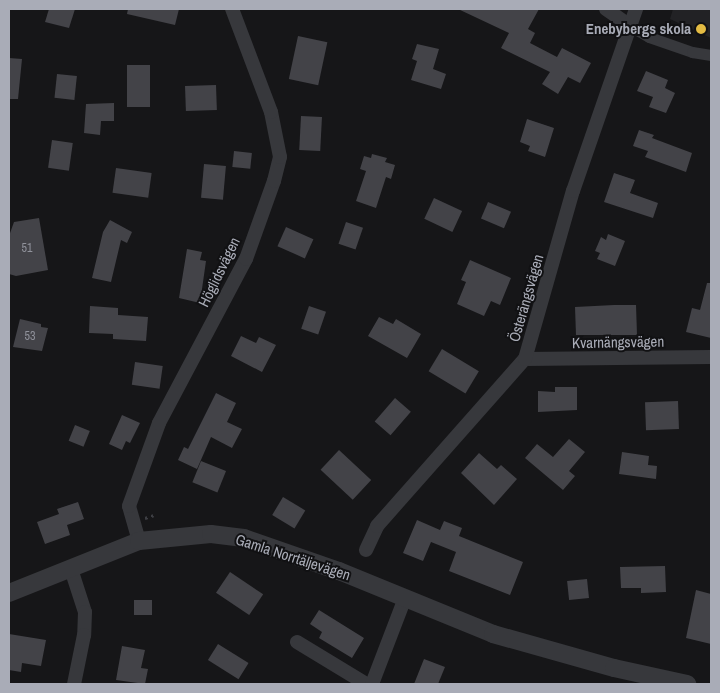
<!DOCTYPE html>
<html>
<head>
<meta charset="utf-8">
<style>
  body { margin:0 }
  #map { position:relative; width:720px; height:693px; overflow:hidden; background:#161618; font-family:"Archivo Narrow",sans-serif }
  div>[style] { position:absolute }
  .built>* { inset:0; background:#222225 }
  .building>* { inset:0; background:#434348; transform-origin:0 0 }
  .path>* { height:3px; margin-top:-1.5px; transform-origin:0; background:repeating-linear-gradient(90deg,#3d3e43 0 2.5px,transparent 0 6.5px) }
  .pedestrian>* { height:11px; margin:-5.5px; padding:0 5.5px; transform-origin:5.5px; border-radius:5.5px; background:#37383c }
  .minor>* { height:14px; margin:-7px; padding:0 7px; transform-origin:7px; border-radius:7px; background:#37383c }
  .tertiary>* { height:18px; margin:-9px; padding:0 9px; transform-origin:9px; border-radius:9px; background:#37383c }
  .dots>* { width:14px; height:14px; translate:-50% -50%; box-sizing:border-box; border:2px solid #111113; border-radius:50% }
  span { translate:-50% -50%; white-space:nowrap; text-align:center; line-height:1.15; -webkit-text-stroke:4px #111113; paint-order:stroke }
  .number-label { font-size:12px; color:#90929b }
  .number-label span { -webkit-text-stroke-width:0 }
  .poi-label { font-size:15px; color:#a9acb7; font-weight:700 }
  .right { translate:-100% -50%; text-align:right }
  .street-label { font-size:15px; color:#a9acb7 }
  .frame { position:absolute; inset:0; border:10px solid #a9acb7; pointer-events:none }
</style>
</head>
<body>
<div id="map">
  <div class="built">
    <i style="clip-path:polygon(673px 9px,711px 9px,711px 38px,670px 19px)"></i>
  </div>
  <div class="building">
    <i style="clip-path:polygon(49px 9px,75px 9px,69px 28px,45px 22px)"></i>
    <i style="clip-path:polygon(128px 9px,179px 9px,175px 25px,127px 14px)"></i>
    <i style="clip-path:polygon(458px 9px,539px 9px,528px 29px,535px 33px,530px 43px,557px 57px,562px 48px,591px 63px,580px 83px,568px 77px,558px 94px,542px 84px,550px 72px,501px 48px,509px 33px)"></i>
    <i style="left:298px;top:36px;width:30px;height:44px;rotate:12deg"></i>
    <i style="clip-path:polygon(417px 44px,439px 49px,433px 69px,446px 74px,441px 89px,411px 80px,417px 61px,412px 59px)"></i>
    <i style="clip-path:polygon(9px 58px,22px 59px,18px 99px,9px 99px)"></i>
    <i style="left:127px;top:65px;width:23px;height:42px"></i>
    <i style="clip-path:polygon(646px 71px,668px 80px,665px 88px,675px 93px,666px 113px,649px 107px,653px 97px,637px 91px)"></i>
    <i style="left:57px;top:74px;width:20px;height:24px;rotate:6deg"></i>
    <i style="left:216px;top:85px;width:25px;height:31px;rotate:88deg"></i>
    <i style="clip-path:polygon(114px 103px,114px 121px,101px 121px,100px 135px,84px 133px,86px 104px)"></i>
    <i style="left:301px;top:116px;width:21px;height:34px;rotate:3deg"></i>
    <i style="clip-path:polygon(527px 119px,554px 128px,545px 157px,528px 151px,530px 146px,520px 142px)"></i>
    <i style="clip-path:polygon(639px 130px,654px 135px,652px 138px,692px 153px,686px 172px,645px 157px,648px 151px,633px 146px)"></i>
    <i style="left:52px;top:140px;width:21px;height:28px;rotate:8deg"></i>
    <i style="left:234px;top:151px;width:18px;height:16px;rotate:6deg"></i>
    <i style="clip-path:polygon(372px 154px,387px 158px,385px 162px,395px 165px,391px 179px,386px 177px,376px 208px,356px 201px,366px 171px,360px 169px,364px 156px,371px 158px)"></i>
    <i style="left:204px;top:164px;width:22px;height:34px;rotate:5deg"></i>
    <i style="left:116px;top:168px;width:36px;height:25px;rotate:8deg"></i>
    <i style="clip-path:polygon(614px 173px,635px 180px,630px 193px,658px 203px,653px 218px,604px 202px)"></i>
    <i style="left:434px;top:198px;width:31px;height:23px;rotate:25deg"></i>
    <i style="left:488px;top:202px;width:25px;height:18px;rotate:23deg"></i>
    <i style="clip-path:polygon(39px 218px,48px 270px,16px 276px,9px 274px,9px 236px,14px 222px)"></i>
    <i style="clip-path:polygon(110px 220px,132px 232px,127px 243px,121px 240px,111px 282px,92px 278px,103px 232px)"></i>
    <i style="left:346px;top:222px;width:18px;height:23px;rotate:19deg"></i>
    <i style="left:286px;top:227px;width:30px;height:21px;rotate:24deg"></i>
    <i style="clip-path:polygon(608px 234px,625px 241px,615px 266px,597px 259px,600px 253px,595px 251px,601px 237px,606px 240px)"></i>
    <i style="clip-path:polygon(187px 249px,202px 252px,200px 260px,206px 261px,200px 303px,179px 298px)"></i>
    <i style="clip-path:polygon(470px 260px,511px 278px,500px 305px,491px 301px,484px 316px,457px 304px,466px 282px,461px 280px)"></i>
    <i style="clip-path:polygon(707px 283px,711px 283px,711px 338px,686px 332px,692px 308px,700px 310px)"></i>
    <i style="clip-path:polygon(614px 305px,636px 305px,637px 335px,576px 335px,575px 307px)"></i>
    <i style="clip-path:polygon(90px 306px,118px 308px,118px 315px,148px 317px,146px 341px,113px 339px,113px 334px,89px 333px)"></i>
    <i style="left:309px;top:306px;width:18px;height:24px;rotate:19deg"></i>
    <i style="clip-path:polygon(379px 317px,393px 324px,396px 319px,421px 334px,407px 358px,368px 336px)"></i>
    <i style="clip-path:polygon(20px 319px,41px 324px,41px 327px,48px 328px,42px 351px,13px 347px)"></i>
    <i style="clip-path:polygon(241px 336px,256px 343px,259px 337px,276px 345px,262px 372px,231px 356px)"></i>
    <i style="left:442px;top:349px;width:43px;height:26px;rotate:31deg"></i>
    <i style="left:135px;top:362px;width:28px;height:23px;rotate:8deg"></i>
    <i style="clip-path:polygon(555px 387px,577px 387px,577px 410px,538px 412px,538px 391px,555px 392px)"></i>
    <i style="clip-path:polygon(216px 393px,236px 403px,227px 422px,242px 429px,232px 448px,211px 437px,197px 469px,178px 460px,184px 447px,188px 449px)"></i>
    <i style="left:395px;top:398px;width:21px;height:31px;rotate:41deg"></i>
    <i style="left:678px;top:401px;width:28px;height:33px;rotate:88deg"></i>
    <i style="clip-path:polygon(122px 415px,140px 423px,130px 443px,126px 441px,122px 450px,109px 444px)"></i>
    <i style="left:75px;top:425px;width:16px;height:17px;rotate:22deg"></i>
    <i style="clip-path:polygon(569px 439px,585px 452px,569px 471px,575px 476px,563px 490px,525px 458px,537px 444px,553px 457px)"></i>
    <i style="left:339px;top:450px;width:44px;height:27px;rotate:43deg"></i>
    <i style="clip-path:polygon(622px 452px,649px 456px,648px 465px,657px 466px,656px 479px,619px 474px)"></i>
    <i style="clip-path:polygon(479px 453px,497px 469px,501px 465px,517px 479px,494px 505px,461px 473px)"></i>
    <i style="left:201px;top:461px;width:27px;height:23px;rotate:22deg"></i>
    <i style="left:283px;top:497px;width:26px;height:21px;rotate:31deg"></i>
    <i style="clip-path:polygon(78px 502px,84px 519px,67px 525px,70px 535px,45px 544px,37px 522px,59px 514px,57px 509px)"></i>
    <i style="clip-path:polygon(417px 520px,440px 530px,444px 521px,462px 528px,459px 536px,523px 562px,510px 595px,449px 571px,456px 552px,431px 542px,423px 561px,403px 553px)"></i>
    <i style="clip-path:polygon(665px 566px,666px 592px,641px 593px,641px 588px,621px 588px,620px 567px)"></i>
    <i style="left:230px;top:572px;width:40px;height:25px;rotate:34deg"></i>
    <i style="left:587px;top:579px;width:19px;height:20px;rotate:84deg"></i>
    <i style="clip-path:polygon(696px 590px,711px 594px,711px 644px,686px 638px)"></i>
    <i style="left:134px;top:600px;width:18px;height:15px"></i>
    <i style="clip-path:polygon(319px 610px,364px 638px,352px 658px,319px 638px,322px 632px,310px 624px)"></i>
    <i style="clip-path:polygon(9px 634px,46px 640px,41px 666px,22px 663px,21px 672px,9px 670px)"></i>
    <i style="left:218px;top:644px;width:36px;height:19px;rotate:32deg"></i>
    <i style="clip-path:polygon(122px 646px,145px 650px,141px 668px,148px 669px,145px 684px,116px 680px)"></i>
    <i style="clip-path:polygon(424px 659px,445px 667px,438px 684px,414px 684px)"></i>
  </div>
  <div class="path">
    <i style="left:145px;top:518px;width:9px;rotate:-18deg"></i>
  </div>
  <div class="pedestrian">
    <i style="left:630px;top:26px;width:22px;rotate:30deg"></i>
    <i style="left:649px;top:37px;width:46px;rotate:19.2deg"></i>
    <i style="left:692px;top:52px;width:19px;rotate:9deg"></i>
  </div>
  <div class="minor">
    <i style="left:606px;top:9px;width:29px;rotate:35deg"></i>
    <i style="left:525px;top:359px;width:186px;rotate:-0.6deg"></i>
    <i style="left:139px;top:541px;width:36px;rotate:-106deg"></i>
    <i style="left:129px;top:506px;width:88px;rotate:-70.1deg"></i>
    <i style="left:159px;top:423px;width:186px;rotate:-62.1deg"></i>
    <i style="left:246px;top:259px;width:83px;rotate:-70.3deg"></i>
    <i style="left:274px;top:181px;width:25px;rotate:-76deg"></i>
    <i style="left:280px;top:157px;width:46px;rotate:-101.3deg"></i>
    <i style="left:271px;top:112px;width:110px;rotate:-110.7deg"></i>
    <i style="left:366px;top:550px;width:26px;rotate:-65deg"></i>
    <i style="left:377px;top:526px;width:223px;rotate:-48.5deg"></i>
    <i style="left:525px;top:359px;width:175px;rotate:-74.1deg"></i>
    <i style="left:573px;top:191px;width:193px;rotate:-70.9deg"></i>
    <i style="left:71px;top:569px;width:45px;rotate:72deg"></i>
    <i style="left:85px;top:612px;width:23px;rotate:92deg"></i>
    <i style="left:84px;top:635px;width:50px;rotate:101.5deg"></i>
    <i style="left:297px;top:642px;width:81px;rotate:31.3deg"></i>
    <i style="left:372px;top:684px;width:92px;rotate:-69deg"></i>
  </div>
  <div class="tertiary">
    <i style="left:9px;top:593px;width:140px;rotate:-21.8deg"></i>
    <i style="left:139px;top:541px;width:72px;rotate:-5.6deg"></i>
    <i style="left:211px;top:534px;width:33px;rotate:7deg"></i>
    <i style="left:244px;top:538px;width:101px;rotate:19.2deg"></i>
    <i style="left:339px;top:571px;width:166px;rotate:22.2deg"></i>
    <i style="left:493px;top:634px;width:126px;rotate:15.7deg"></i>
    <i style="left:614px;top:668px;width:75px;rotate:12.4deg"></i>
  </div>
  <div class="dots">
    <i style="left:701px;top:29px;background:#e3bb43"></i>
  </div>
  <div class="number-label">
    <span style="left:27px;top:249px">51</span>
    <span style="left:30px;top:337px">53</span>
  </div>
  <div class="poi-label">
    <span class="right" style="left:691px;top:29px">Enebybergs skola</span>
  </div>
  <div class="street-label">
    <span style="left:219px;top:272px;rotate:-64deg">Höglidsvägen</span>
    <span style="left:526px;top:298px;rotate:-74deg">Österängsvägen</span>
    <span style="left:618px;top:342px;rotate:-1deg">Kvarnängsvägen</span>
    <span style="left:293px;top:557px;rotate:18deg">Gamla Norrtäljevägen</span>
  </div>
  <div class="frame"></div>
</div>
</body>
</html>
